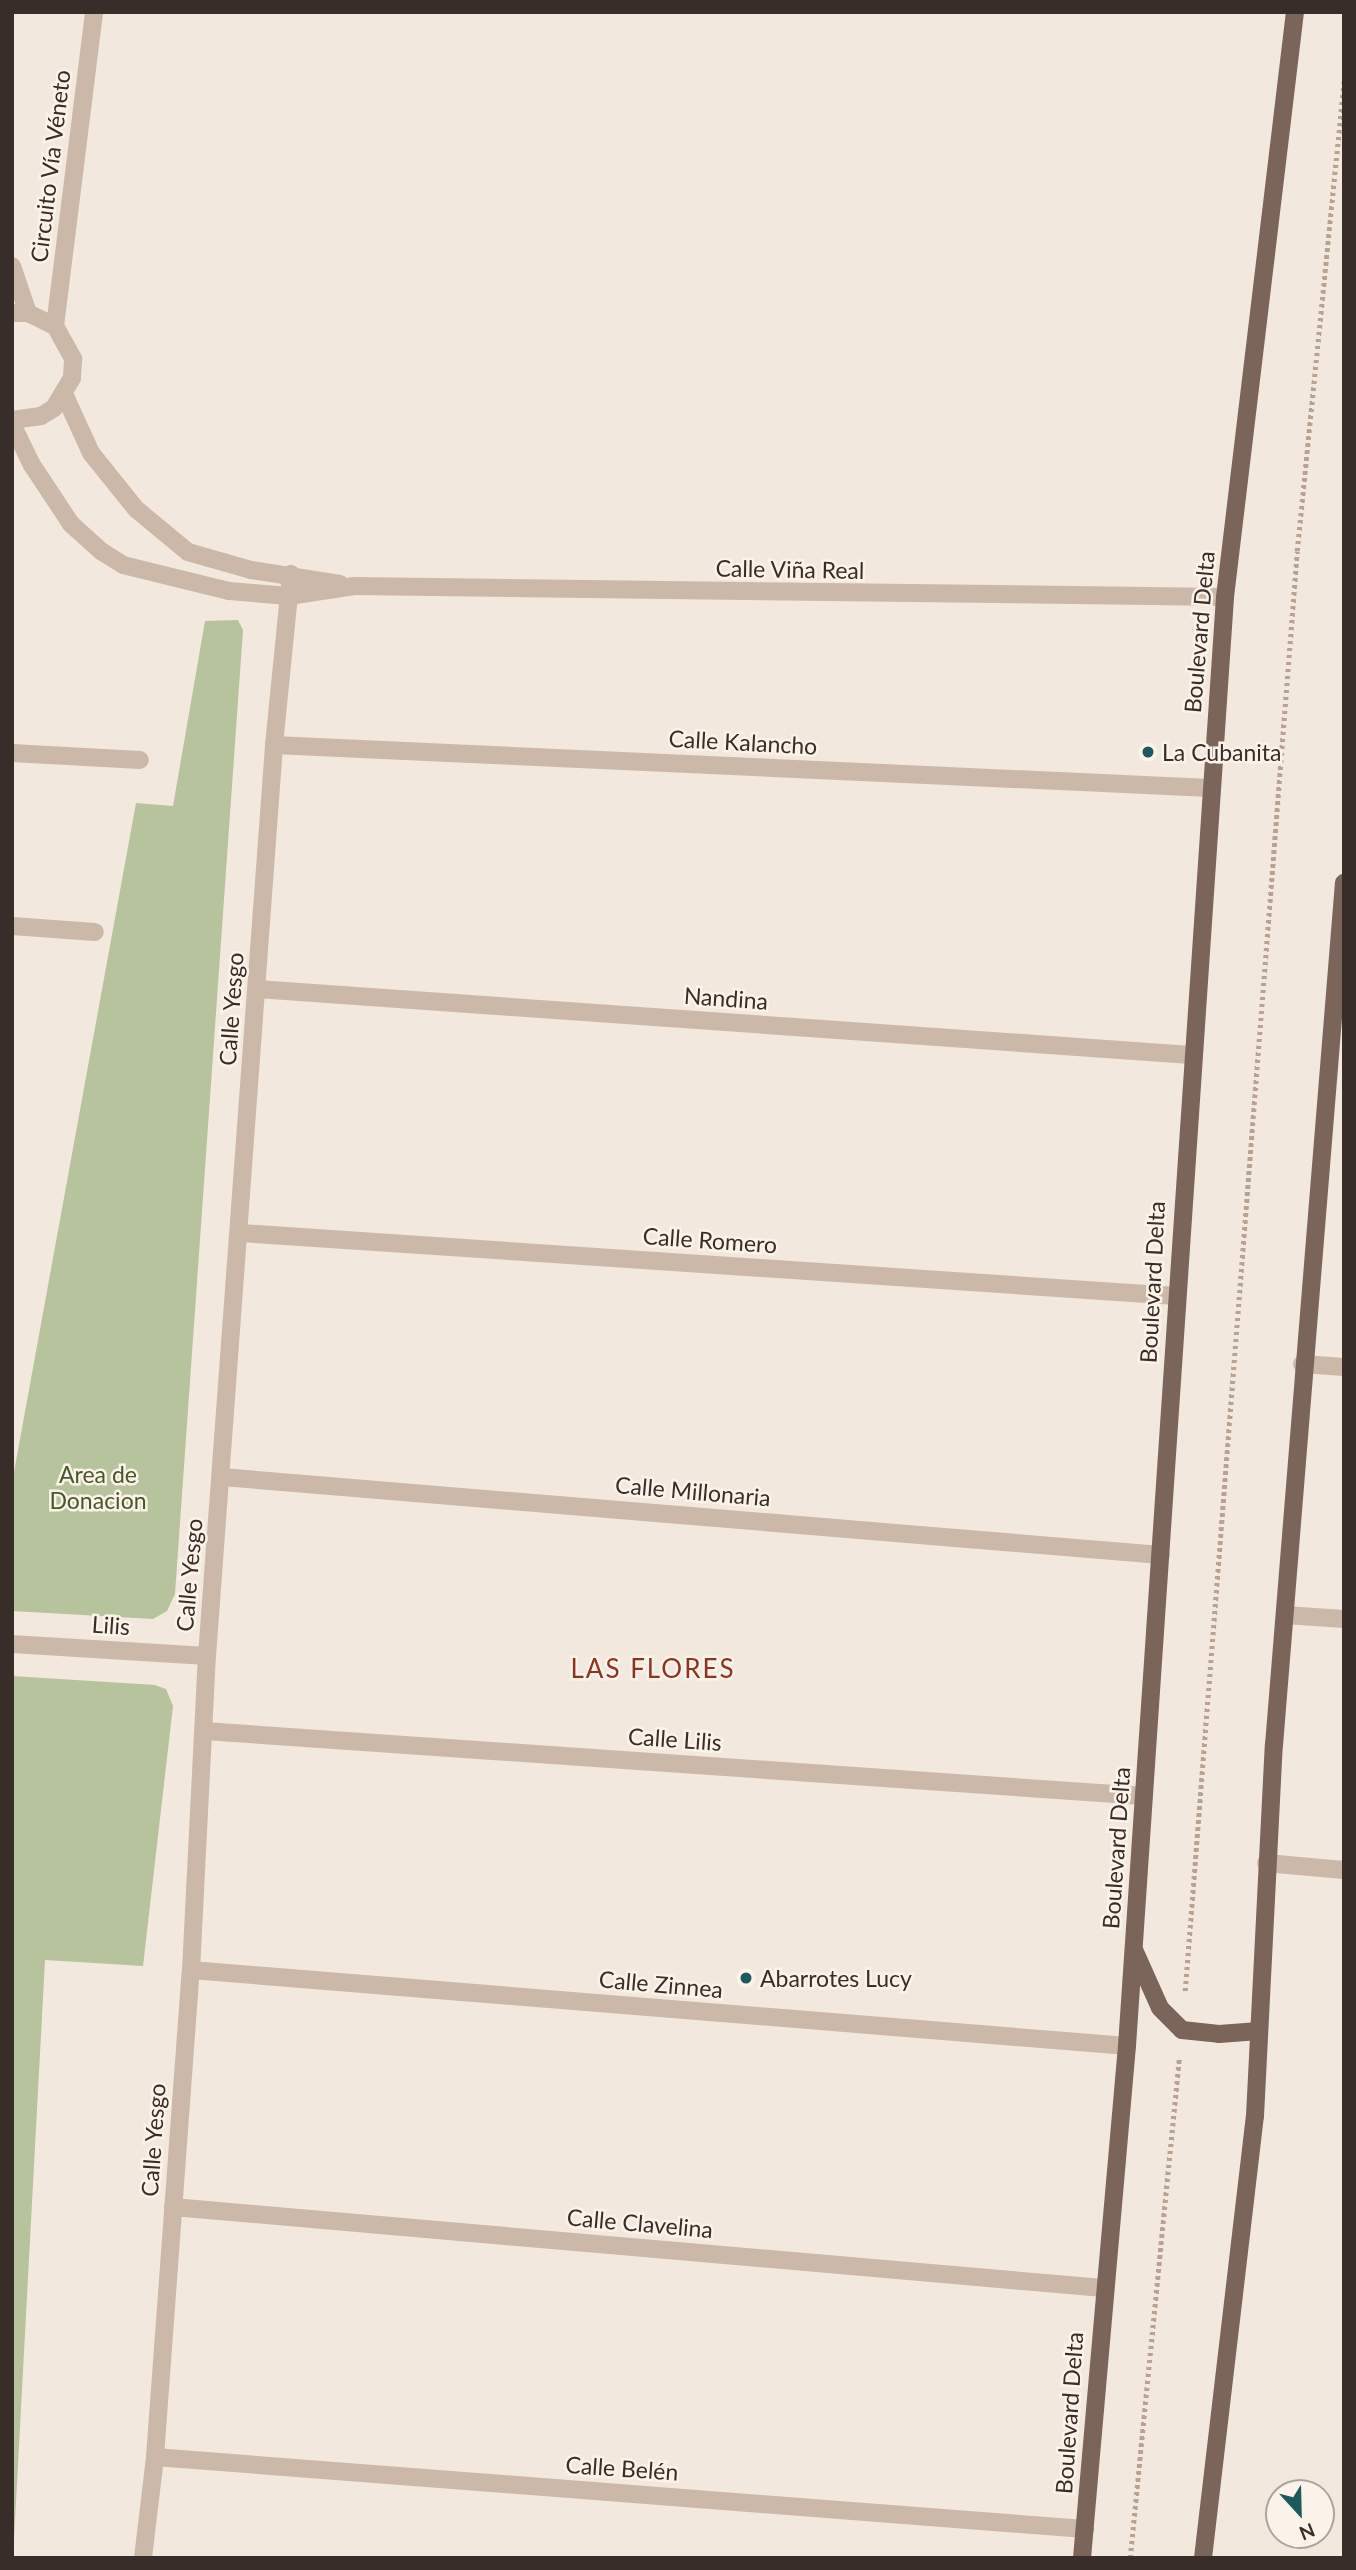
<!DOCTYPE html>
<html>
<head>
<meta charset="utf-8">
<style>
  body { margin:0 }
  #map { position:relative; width:1356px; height:2570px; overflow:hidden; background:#f3e8dd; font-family:Lato,sans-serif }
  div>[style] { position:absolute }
  .green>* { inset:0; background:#b7c39c }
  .path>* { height:4.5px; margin-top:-2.25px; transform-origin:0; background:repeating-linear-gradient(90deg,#b8a292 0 3.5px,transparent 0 7px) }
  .street>* { height:18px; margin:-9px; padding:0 9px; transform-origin:9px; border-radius:9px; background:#ccb8a8 }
  .primary>* { height:18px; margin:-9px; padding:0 9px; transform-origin:9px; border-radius:9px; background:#7b6459 }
  .dots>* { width:19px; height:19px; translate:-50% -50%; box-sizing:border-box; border:4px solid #fbf3ea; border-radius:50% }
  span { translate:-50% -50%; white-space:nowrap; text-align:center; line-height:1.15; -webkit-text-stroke:5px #fbf3ea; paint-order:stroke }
  .street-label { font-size:23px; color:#392d29 }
  .poi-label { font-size:23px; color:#392d29 }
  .left { translate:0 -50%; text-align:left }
  .park-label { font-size:23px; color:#49582b }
  .quarter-label { font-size:26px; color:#8c351e; letter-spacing:2px }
  .frame { position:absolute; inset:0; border:14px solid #392d29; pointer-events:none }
  .north { position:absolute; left:1265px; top:2479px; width:70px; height:70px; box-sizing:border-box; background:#fbf3ea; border:2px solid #ada49d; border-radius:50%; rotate:158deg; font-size:19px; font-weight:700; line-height:28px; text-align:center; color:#392d29 }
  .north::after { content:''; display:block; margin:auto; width:24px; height:32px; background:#1c5a5d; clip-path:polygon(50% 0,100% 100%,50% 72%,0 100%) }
</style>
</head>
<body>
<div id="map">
  <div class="green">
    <i style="clip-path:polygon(238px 620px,243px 630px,175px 1594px,167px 1611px,153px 1619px,12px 1611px,12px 1483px,136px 803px,173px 806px,205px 621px)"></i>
    <i style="clip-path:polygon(12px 1676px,155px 1685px,166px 1689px,173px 1706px,143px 1966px,45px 1960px,13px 2558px)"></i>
  </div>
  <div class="path">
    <i style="left:1185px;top:1991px;width:1444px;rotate:-85.55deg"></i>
    <i style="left:1297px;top:551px;width:476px;rotate:-84.3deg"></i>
    <i style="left:1130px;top:2558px;width:501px;rotate:-84.39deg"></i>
  </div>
  <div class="street">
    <i style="left:12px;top:266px;width:50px;rotate:71.2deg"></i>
    <i style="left:12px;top:313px;width:16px"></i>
    <i style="left:28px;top:313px;width:30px;rotate:26deg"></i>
    <i style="left:55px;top:326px;width:38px;rotate:61deg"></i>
    <i style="left:73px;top:359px;width:19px;rotate:93deg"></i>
    <i style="left:72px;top:378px;width:35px;rotate:121deg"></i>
    <i style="left:54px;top:408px;width:15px;rotate:148deg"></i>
    <i style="left:41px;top:416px;width:29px;rotate:172deg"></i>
    <i style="left:55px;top:326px;width:316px;rotate:-82.9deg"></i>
    <i style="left:65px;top:396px;width:63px;rotate:65.5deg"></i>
    <i style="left:91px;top:453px;width:72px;rotate:51.2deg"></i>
    <i style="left:136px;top:509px;width:67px;rotate:39.6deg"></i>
    <i style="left:188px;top:552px;width:66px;rotate:15.9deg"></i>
    <i style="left:251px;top:570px;width:90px;rotate:8.9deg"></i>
    <i style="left:12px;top:424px;width:46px;rotate:64deg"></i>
    <i style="left:32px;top:465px;width:71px;rotate:56.5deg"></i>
    <i style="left:71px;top:524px;width:40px;rotate:42deg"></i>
    <i style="left:101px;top:551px;width:26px;rotate:32deg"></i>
    <i style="left:123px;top:565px;width:109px;rotate:13.8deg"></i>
    <i style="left:229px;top:591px;width:60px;rotate:4.8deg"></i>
    <i style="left:289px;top:596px;width:66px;rotate:-8.7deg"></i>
    <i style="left:354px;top:586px;width:871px;rotate:0.72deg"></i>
    <i style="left:274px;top:745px;width:937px;rotate:2.63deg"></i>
    <i style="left:12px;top:753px;width:128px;rotate:3.1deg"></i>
    <i style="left:12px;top:926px;width:83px;rotate:4.1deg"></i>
    <i style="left:257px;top:989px;width:936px;rotate:4.04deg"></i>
    <i style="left:241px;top:1233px;width:937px;rotate:3.85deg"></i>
    <i style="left:1302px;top:1364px;width:42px;rotate:4.1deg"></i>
    <i style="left:222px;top:1477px;width:942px;rotate:4.75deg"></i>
    <i style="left:1285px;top:1615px;width:59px;rotate:3.9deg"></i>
    <i style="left:12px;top:1644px;width:195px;rotate:3.5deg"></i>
    <i style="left:204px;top:1731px;width:942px;rotate:3.96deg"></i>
    <i style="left:1266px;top:1863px;width:78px;rotate:5.1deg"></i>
    <i style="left:191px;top:1970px;width:939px;rotate:4.64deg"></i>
    <i style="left:173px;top:2207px;width:934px;rotate:4.98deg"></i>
    <i style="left:155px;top:2457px;width:933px;rotate:4.43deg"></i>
    <i style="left:143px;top:2558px;width:102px;rotate:-83.2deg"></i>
    <i style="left:155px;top:2457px;width:488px;rotate:-85.8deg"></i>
    <i style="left:191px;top:1970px;width:314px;rotate:-87.1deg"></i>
    <i style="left:207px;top:1656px;width:913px;rotate:-85.79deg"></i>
    <i style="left:274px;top:745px;width:172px;rotate:-84.3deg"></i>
  </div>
  <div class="primary">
    <i style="left:1135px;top:1952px;width:61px;rotate:65.9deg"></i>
    <i style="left:1160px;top:2008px;width:31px;rotate:45deg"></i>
    <i style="left:1182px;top:2030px;width:37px;rotate:6deg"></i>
    <i style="left:1219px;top:2034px;width:40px;rotate:-4.3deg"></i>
    <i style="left:1082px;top:2558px;width:514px;rotate:-84.98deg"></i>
    <i style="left:1127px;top:2046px;width:1452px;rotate:-86.13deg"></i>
    <i style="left:1225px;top:597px;width:589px;rotate:-83.18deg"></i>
    <i style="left:1203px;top:2558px;width:445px;rotate:-83.3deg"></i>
    <i style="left:1255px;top:2116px;width:371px;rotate:-87.1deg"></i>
    <i style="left:1274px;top:1745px;width:865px;rotate:-85.36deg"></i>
  </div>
  <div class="dots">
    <i style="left:1148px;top:752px;background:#1c5a5d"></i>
    <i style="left:746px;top:1978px;background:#1c5a5d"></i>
  </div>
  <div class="street-label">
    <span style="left:50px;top:166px;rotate:-83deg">Circuito Vía Véneto</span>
    <span style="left:790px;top:569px;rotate:1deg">Calle Viña Real</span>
    <span style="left:1199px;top:632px;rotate:-85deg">Boulevard Delta</span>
    <span style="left:743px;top:742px;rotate:3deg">Calle Kalancho</span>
    <span style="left:726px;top:998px;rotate:4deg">Nandina</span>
    <span style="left:231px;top:1009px;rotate:-86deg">Calle Yesgo</span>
    <span style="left:710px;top:1240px;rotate:4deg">Calle Romero</span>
    <span style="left:1152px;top:1282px;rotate:-87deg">Boulevard Delta</span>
    <span style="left:693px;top:1491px;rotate:5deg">Calle Millonaria</span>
    <span style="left:189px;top:1575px;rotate:-85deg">Calle Yesgo</span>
    <span style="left:111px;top:1625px;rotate:4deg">Lilis</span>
    <span style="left:675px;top:1739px;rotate:4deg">Calle Lilis</span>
    <span style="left:1116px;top:1848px;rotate:-86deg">Boulevard Delta</span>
    <span style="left:661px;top:1984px;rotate:5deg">Calle Zinnea</span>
    <span style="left:153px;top:2140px;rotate:-86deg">Calle Yesgo</span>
    <span style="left:640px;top:2223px;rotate:5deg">Calle Clavelina</span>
    <span style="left:1069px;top:2413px;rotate:-86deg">Boulevard Delta</span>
    <span style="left:622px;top:2468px;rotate:4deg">Calle Belén</span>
  </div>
  <div class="poi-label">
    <span class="left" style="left:1162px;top:752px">La Cubanita</span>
    <span class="left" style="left:760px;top:1978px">Abarrotes Lucy</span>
  </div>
  <div class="park-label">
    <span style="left:98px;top:1487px">Area de<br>Donacion</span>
  </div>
  <div class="quarter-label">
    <span style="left:653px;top:1669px">LAS FLORES</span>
  </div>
  <div class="frame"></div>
  <div class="north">N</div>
</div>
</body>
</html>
